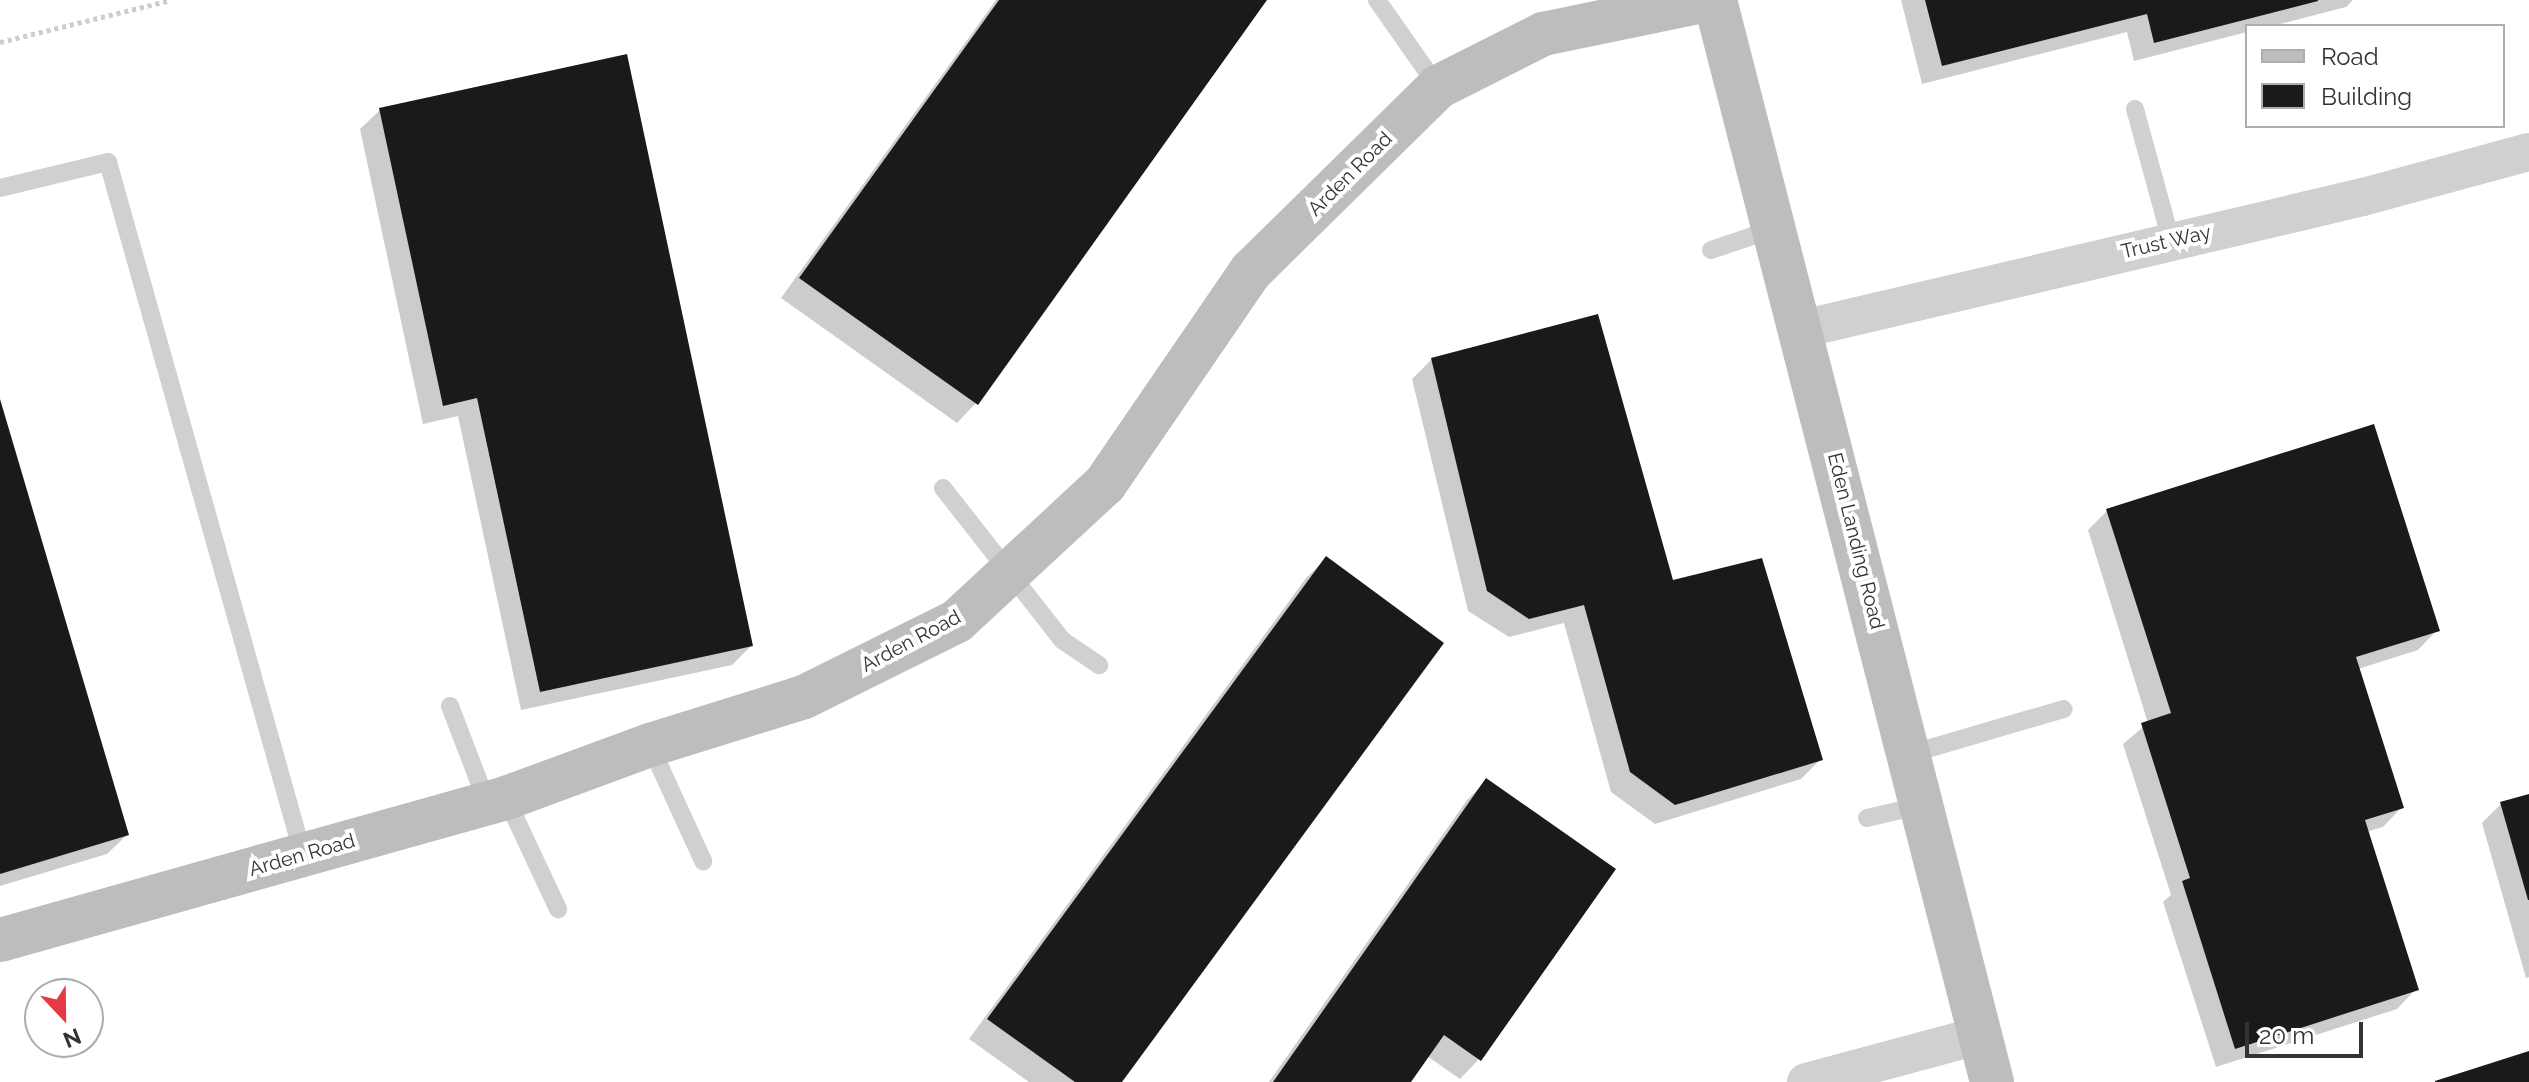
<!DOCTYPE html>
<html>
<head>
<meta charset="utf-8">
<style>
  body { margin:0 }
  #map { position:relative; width:2529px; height:1082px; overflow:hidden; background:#fff; font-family:Raleway,sans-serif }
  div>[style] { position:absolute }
  .shadow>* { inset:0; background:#0003 }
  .building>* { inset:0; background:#1a1a1a }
  .path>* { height:5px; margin-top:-2.5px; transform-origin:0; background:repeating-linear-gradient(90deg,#cdcdcd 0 4px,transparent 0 8px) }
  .lane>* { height:18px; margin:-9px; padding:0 9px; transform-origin:9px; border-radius:9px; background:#d0d0d0 }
  .street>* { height:38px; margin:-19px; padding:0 19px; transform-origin:19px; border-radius:19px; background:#d0d0d0 }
  .secondary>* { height:44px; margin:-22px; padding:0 22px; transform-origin:22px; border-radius:22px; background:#bdbdbd }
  span { translate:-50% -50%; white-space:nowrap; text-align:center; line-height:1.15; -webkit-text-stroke:8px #fff; paint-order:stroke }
  .street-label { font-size:20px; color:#333 }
  .legend { position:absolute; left:2245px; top:24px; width:260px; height:104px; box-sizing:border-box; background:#fff; border:2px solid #adadad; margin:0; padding:10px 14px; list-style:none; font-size:24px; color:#333 }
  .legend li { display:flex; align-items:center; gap:16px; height:40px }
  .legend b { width:40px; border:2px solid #adadad }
  .north { position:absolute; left:24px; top:978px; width:80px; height:80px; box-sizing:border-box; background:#fff; border:2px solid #adadad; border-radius:50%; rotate:158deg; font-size:22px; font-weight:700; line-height:32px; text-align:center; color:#333 }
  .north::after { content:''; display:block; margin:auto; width:28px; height:36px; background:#e63946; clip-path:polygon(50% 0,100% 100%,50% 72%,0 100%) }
  .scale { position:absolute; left:2245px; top:1022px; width:118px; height:36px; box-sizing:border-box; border:4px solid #333; border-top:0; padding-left:10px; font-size:24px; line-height:28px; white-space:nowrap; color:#333; -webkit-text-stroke:6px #fff; paint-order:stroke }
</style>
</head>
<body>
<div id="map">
  <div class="shadow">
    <i style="clip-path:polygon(996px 0,1265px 0,976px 403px,957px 423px,781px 298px)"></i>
    <i style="clip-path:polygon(1901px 0,2353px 0,2346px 7px,2272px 26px,2247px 26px,2247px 32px,2134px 61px,2127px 32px,1922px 84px)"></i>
    <i style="clip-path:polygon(380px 110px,751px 646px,732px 665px,521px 710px,458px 416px,423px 424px,360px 129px)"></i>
    <i style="clip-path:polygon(1432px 359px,1820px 760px,1801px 779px,1655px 824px,1611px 792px,1564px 623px,1509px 637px,1468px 611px,1412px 379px)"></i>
    <i style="clip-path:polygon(0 403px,127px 835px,107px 854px,0 886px)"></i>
    <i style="clip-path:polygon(2107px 511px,2437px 630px,2418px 650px,2358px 669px,2402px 807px,2383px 827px,2366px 832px,2416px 989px,2397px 1009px,2216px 1067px,2163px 902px,2171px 895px,2123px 744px,2148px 723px,2088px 530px)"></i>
    <i style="clip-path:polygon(1326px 559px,1120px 1082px,1029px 1082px,969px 1039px,1306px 578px)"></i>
    <i style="clip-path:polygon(1486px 781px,1479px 1059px,1460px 1079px,1427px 1056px,1409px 1082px,1269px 1082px,1467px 800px)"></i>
    <i style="clip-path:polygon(2529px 796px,2529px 977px,2526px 978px,2482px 823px,2501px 804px)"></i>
  </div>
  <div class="building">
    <i style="clip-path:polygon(999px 0,1267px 0,978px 405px,799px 278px)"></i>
    <i style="clip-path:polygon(1925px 0,2318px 0,2318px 1px,2154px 43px,2147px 14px,1942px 66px)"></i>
    <i style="clip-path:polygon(627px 54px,753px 646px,540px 692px,477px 398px,443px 406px,379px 108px)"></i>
    <i style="clip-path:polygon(1598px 314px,1673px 580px,1762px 558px,1823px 760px,1675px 805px,1630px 772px,1584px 605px,1529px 619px,1487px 591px,1431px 358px)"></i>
    <i style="clip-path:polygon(0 399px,129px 835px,0 874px)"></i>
    <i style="clip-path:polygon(2374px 424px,2440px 631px,2356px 657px,2404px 808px,2365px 820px,2419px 990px,2235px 1049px,2182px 881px,2190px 878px,2141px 723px,2171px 713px,2106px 509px)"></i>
    <i style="clip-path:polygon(1326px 556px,1444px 643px,1122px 1082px,1075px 1082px,987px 1019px)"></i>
    <i style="clip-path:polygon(1486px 778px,1616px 869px,1481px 1061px,1444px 1035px,1411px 1082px,1273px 1082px)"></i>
    <i style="clip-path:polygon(2529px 794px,2529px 900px,2528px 900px,2500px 802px)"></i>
    <i style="clip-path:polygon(2529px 1051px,2529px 1082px,2435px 1082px,2435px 1081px)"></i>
  </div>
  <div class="path">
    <i style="left:0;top:42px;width:176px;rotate:-13.8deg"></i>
  </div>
  <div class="lane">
    <i style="left:1377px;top:0;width:106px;rotate:55deg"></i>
    <i style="left:2135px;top:109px;width:137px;rotate:74.7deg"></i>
    <i style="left:0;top:188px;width:111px;rotate:-13.5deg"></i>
    <i style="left:108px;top:162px;width:720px;rotate:74.28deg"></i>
    <i style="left:1711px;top:250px;width:65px;rotate:-18.7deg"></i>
    <i style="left:943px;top:488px;width:193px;rotate:51.9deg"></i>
    <i style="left:1062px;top:640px;width:45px;rotate:34deg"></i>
    <i style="left:450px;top:706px;width:104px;rotate:69.1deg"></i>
    <i style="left:650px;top:745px;width:128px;rotate:65.4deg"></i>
    <i style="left:1910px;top:754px;width:160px;rotate:-16.3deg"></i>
    <i style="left:506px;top:798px;width:123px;rotate:64.9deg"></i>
    <i style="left:1867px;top:818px;width:57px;rotate:-13.1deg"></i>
  </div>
  <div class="street">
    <i style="left:1802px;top:329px;width:576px;rotate:-13.24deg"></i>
    <i style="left:2363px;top:197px;width:172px;rotate:-15.2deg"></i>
    <i style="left:1806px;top:1082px;width:181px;rotate:-15deg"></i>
  </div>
  <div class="secondary">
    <i style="left:1715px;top:0;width:1117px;rotate:75.64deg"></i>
    <i style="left:0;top:940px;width:526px;rotate:-15.68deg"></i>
    <i style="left:506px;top:798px;width:153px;rotate:-20.2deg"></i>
    <i style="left:650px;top:745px;width:161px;rotate:-17.3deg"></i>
    <i style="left:804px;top:697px;width:171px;rotate:-26.4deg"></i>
    <i style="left:957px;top:621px;width:202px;rotate:-42.8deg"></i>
    <i style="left:1105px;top:484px;width:258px;rotate:-55.6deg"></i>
    <i style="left:1251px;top:271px;width:262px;rotate:-44.5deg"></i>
    <i style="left:1438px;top:87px;width:118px;rotate:-26.8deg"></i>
    <i style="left:1543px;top:34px;width:167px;rotate:-11.7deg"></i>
  </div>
  <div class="street-label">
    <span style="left:1350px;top:174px;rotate:-45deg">Arden Road</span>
    <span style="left:2166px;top:242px;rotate:-13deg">Trust Way</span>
    <span style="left:1856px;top:541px;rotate:76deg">Eden Landing Road</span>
    <span style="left:911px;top:641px;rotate:-28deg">Arden Road</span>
    <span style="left:302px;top:855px;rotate:-16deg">Arden Road</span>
  </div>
  <ul class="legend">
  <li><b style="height:10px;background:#bdbdbd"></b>Road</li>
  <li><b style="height:22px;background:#1a1a1a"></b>Building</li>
  </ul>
  <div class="north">N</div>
  <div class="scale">20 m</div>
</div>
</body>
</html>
